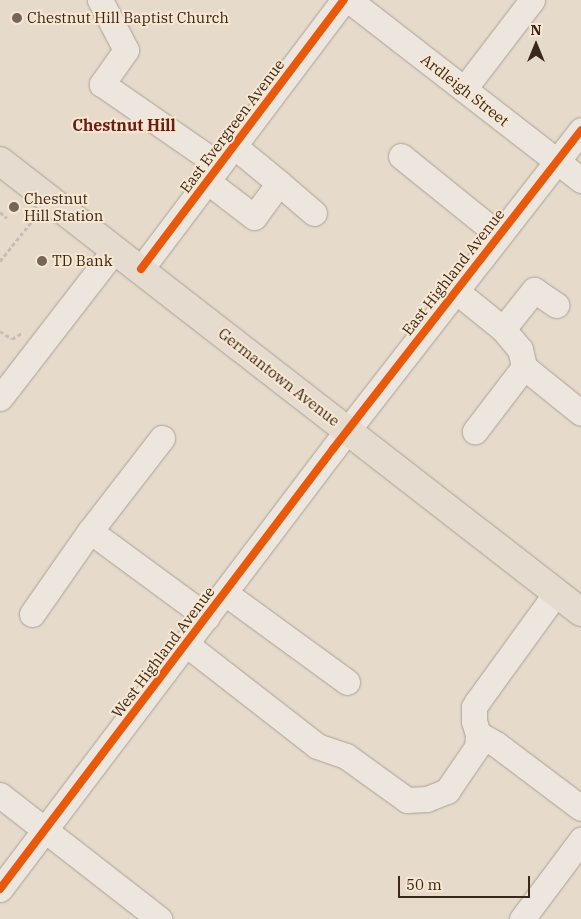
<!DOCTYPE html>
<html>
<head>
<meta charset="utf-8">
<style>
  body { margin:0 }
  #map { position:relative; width:581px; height:919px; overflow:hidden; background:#e6dbcb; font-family:"IBM Plex Serif",serif }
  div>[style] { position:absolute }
  .path>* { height:3px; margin-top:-1.5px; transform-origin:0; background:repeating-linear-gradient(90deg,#c6bdb4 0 4px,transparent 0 6.5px) }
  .roads { filter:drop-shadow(0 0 1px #aba095) drop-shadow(0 0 1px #aba095) }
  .minor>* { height:25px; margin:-12.5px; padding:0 12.5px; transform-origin:12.5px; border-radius:12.5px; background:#ede6de }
  .major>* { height:28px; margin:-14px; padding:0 14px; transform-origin:14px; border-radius:14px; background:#e5dbce }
  .cycleway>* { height:8px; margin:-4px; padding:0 4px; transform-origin:4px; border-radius:4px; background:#e8590c }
  .dots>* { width:14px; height:14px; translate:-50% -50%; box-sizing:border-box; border:2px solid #f8e7d0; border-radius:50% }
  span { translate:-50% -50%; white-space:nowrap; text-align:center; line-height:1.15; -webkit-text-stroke:4px #f8e7d0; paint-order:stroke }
  .poi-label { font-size:15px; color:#3a271c }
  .left { translate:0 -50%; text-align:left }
  .street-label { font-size:15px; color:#3a271c }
  .neighbourhood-label { font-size:16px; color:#691f19; font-weight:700 }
  .north { position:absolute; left:511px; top:20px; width:50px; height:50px; -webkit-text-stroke:4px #f8e7d0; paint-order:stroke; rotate:0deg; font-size:14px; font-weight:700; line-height:20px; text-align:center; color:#3a271c }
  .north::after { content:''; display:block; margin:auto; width:18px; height:22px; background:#3a271c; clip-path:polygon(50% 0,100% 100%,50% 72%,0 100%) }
  .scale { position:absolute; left:398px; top:876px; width:132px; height:22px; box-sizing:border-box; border:2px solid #3a271c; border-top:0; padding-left:6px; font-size:15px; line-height:18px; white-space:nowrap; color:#3a271c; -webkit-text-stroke:4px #f8e7d0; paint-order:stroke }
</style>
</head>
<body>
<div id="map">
  <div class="path">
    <i style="left:0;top:212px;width:9px;rotate:41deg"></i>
    <i style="left:0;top:261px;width:58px;rotate:-51.3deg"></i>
    <i style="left:0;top:331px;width:14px;rotate:34deg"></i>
    <i style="left:12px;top:339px;width:12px;rotate:-31deg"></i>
  </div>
  <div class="roads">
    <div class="minor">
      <i style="left:100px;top:0;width:56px;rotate:62.5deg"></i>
      <i style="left:126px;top:50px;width:42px;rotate:125.2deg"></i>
      <i style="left:102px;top:84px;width:142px;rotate:34.7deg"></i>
      <i style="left:349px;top:0;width:294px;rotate:37.8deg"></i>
      <i style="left:464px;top:89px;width:112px;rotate:-52.6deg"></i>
      <i style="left:401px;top:156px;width:126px;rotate:38.9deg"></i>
      <i style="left:207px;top:181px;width:59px;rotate:37.5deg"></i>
      <i style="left:254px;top:217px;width:42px;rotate:-53.7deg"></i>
      <i style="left:279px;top:183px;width:58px;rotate:-140.6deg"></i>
      <i style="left:279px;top:183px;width:46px;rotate:40.6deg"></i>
      <i style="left:141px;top:269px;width:337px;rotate:-53deg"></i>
      <i style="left:456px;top:291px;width:60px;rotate:39deg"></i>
      <i style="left:503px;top:329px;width:26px;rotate:50deg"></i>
      <i style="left:520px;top:349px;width:18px;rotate:77deg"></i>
      <i style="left:524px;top:367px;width:81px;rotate:127.4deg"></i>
      <i style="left:503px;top:329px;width:50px;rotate:-51.5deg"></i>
      <i style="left:534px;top:290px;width:27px;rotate:34deg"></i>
      <i style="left:524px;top:367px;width:73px;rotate:38.9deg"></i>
      <i style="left:0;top:398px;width:188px;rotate:-52.3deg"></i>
      <i style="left:162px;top:438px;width:118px;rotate:127.7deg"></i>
      <i style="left:90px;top:531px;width:145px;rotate:36.3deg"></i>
      <i style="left:225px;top:593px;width:151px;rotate:36.1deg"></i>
      <i style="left:556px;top:593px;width:135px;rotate:125.9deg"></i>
      <i style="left:477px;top:702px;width:6px;rotate:121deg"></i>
      <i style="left:474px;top:707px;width:14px;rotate:90deg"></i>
      <i style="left:474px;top:721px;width:14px;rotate:73deg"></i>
      <i style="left:478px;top:734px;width:21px;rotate:29deg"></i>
      <i style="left:496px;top:744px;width:106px;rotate:37deg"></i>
      <i style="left:32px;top:614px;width:101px;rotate:-55.1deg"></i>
      <i style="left:186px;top:644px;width:166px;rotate:37.9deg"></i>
      <i style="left:317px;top:746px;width:31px;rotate:19deg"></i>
      <i style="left:346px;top:756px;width:75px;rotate:35.8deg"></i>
      <i style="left:407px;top:800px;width:20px;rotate:-3deg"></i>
      <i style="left:427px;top:799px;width:22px;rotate:-22deg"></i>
      <i style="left:447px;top:791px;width:53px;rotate:-55.7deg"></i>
      <i style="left:477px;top:747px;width:12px;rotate:-85deg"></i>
      <i style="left:0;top:795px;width:202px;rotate:37.9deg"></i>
      <i style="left:0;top:889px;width:552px;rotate:-52.88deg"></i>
      <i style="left:333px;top:449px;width:404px;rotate:-52.1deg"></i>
      <i style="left:522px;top:919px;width:99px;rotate:-53.2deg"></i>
    </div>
    <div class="major">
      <i style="left:0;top:161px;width:736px;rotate:37.82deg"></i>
    </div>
  </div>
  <div class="cycleway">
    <i style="left:141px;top:269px;width:337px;rotate:-53deg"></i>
    <i style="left:0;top:889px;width:552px;rotate:-52.88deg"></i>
    <i style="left:333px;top:449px;width:404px;rotate:-52.1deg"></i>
  </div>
  <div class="dots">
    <i style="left:17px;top:18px;background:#766659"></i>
    <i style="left:14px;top:207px;background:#766659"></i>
    <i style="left:42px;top:261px;background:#766659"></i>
  </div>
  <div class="poi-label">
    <span class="left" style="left:27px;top:18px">Chestnut Hill Baptist Church</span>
    <span class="left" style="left:24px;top:207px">Chestnut<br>Hill Station</span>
    <span class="left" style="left:52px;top:261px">TD Bank</span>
  </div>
  <div class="street-label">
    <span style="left:465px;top:90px;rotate:38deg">Ardleigh Street</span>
    <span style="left:232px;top:126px;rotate:-53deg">East Evergreen Avenue</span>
    <span style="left:453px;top:272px;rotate:-52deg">East Highland Avenue</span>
    <span style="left:279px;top:377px;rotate:38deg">Germantown Avenue</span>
    <span style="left:163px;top:652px;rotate:-53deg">West Highland Avenue</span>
  </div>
  <div class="neighbourhood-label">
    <span style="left:124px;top:125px">Chestnut Hill</span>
  </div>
  <div class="north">N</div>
  <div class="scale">50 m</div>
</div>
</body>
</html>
